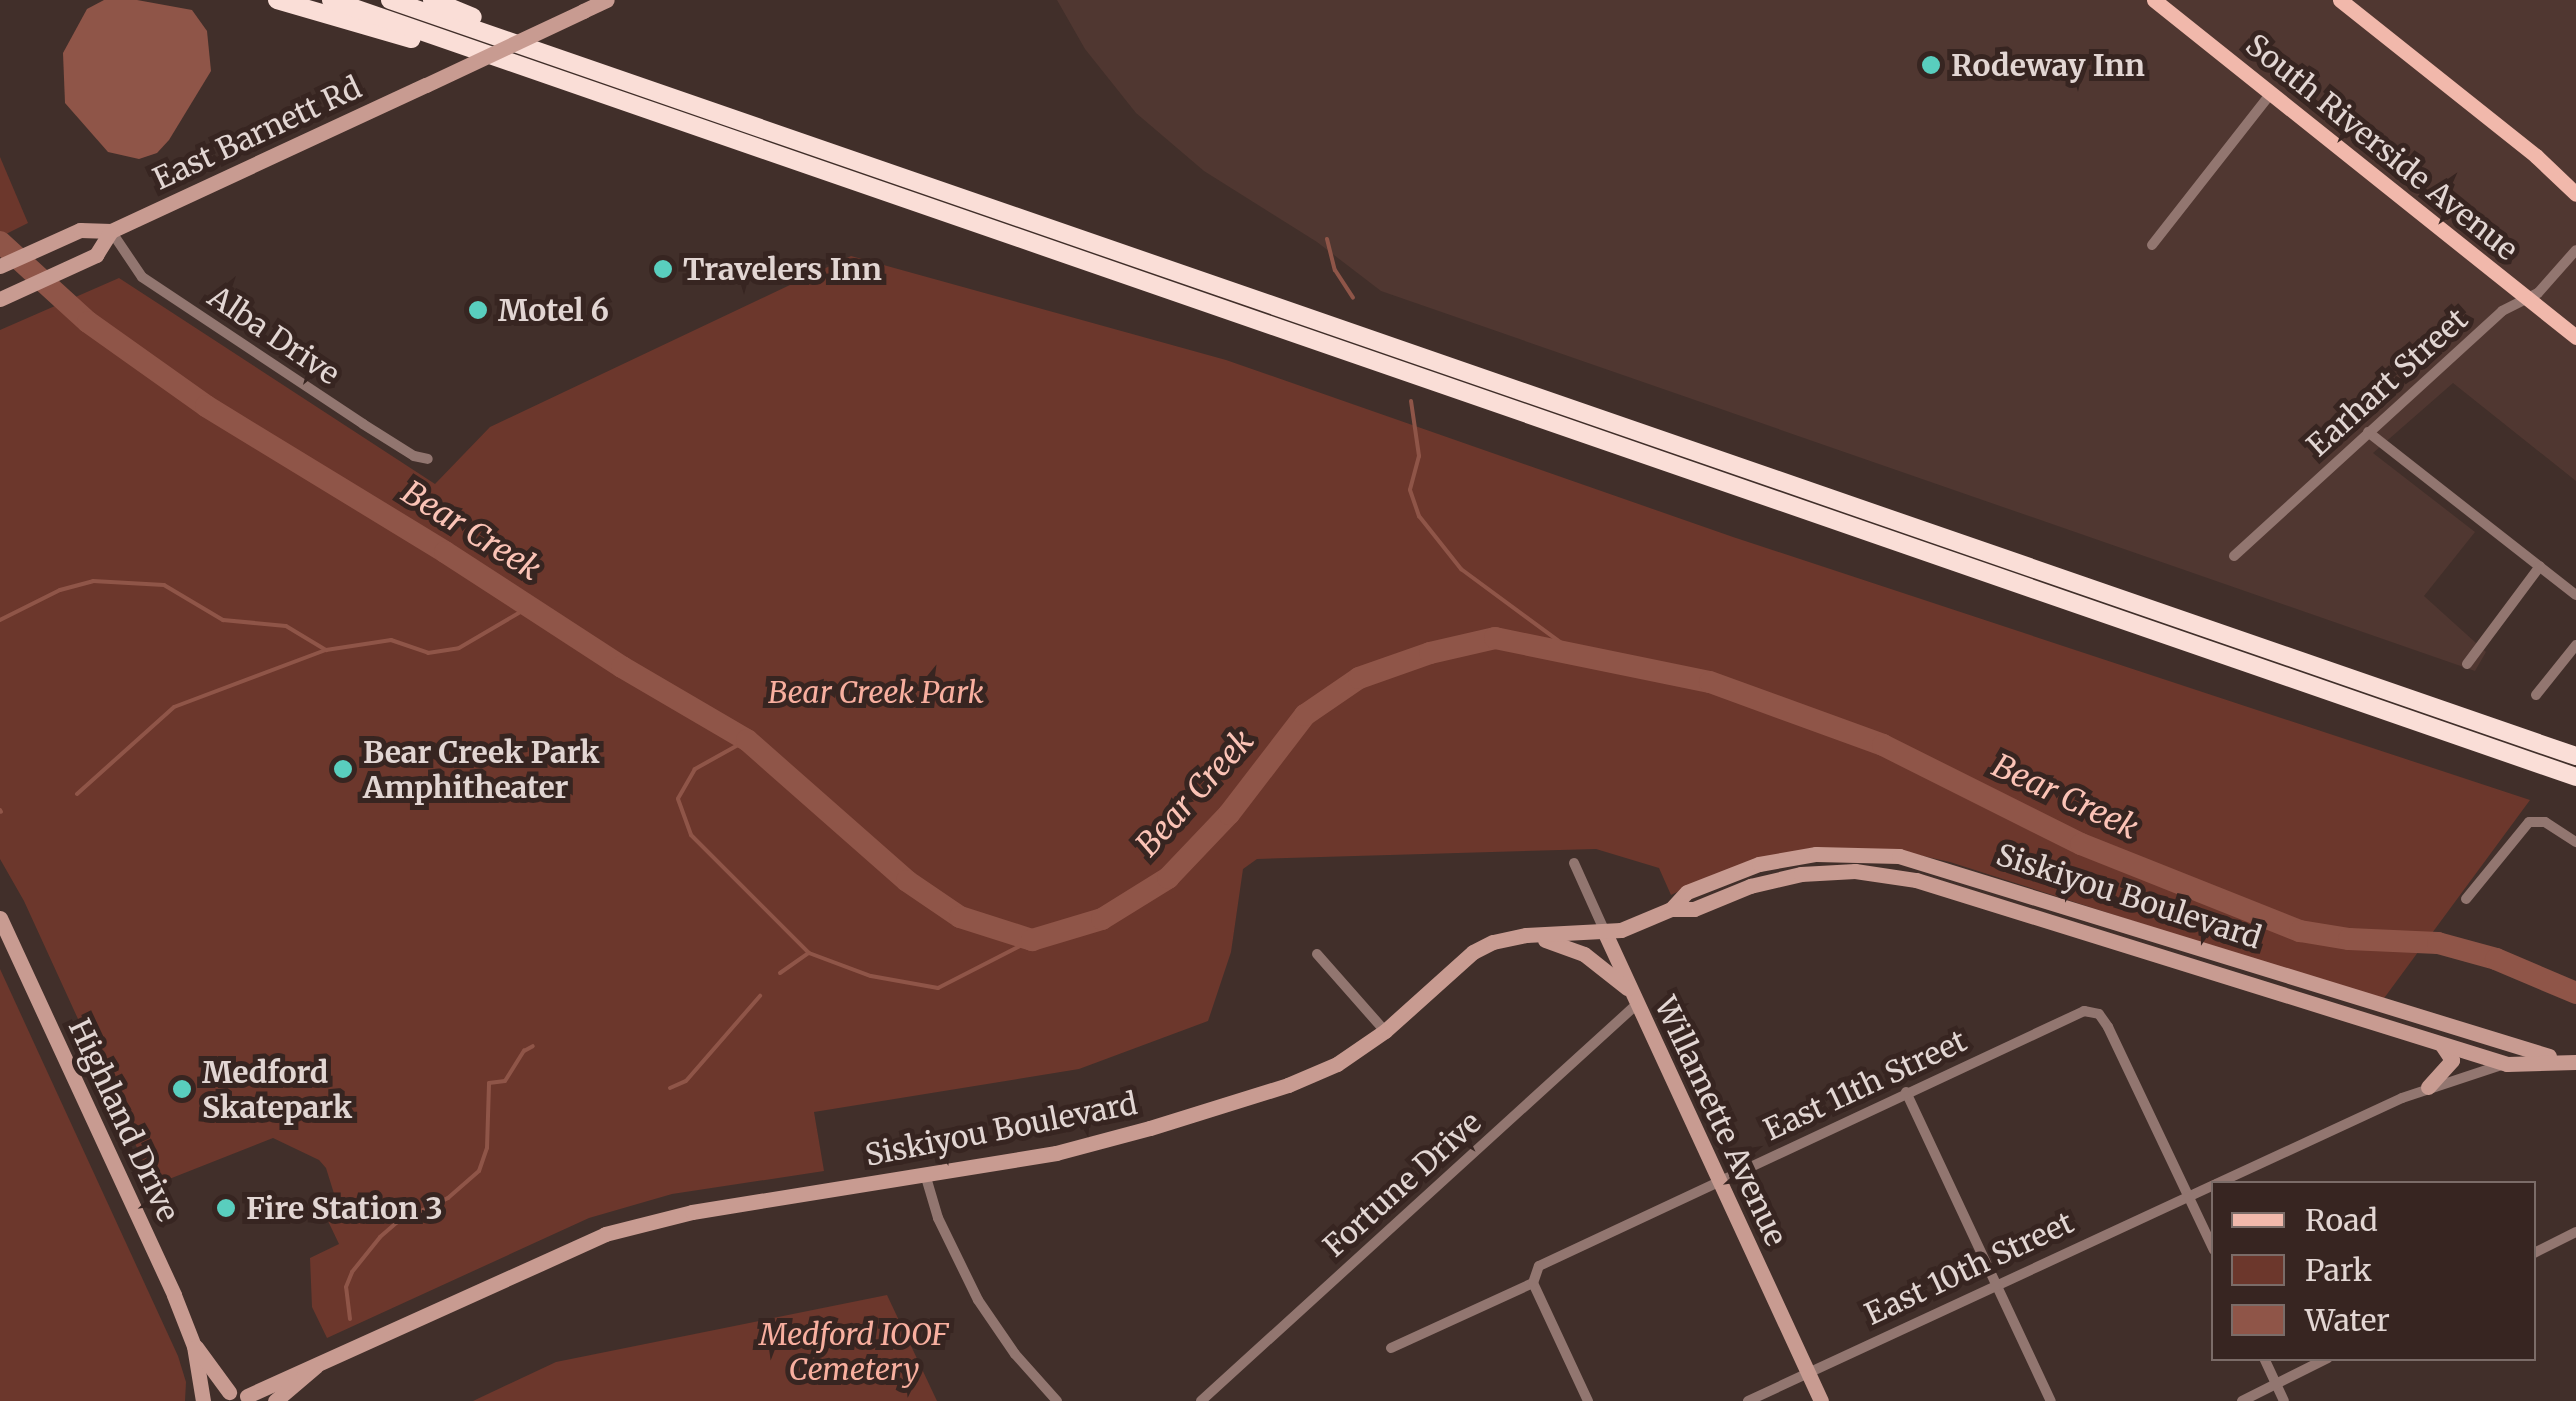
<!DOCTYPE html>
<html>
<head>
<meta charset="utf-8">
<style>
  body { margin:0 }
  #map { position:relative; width:2576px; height:1401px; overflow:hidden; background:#412f2a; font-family:Merriweather,serif }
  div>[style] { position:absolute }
  .built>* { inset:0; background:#503731 }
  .green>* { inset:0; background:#6c372c }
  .water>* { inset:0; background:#8f5548 }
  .stream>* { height:4px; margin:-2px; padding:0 2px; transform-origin:2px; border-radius:2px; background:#8f5548 }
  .river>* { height:22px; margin:-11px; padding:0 11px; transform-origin:11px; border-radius:11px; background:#8f5548 }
  .street>* { height:10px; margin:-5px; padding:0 5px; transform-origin:5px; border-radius:5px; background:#927670 }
  .secondary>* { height:15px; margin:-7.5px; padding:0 7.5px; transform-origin:7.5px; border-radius:7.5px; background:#c89b91 }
  .primary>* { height:15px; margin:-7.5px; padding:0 7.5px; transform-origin:7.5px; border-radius:7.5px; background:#f1b8ab }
  .highway>* { height:18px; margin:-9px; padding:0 9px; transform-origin:9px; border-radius:9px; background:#faded7 }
  .secondary-bridge>* { height:15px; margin:-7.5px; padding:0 7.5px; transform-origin:7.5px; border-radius:7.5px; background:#c89b91 }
  .dots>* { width:28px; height:28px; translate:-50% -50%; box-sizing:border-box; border:5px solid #372521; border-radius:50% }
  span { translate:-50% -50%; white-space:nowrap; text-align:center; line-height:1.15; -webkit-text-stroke:10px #372521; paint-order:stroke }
  .poi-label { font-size:30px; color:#e2d6d3; font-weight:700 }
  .left { translate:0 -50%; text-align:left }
  .street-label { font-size:30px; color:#e2d6d3 }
  .park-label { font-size:30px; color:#f8af9f; font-style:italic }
  .water-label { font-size:32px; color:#fbc3b6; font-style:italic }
  .legend { position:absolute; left:2211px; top:1181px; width:325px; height:180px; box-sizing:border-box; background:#372521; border:2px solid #7b6c68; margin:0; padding:12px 18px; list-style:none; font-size:30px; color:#e2d6d3 }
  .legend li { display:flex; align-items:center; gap:20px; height:50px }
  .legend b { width:50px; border:2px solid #7b6c68 }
</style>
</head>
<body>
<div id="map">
  <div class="built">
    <i style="clip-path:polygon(1057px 0,2576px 0,2576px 481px,2453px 383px,2373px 453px,2475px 532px,2424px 596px,2486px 652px,2475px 671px,1381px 291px,1317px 242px,1204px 171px,1136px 113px,1085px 49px)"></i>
  </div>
  <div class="green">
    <i style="clip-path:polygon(0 157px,28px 223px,0 237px)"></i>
    <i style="clip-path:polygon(851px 256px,1226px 360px,1733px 537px,2530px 800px,2382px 1001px,1950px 862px,1900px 851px,1874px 849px,1713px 875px,1671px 895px,1659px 868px,1596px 849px,1257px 859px,1243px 869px,1231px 952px,1208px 1021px,1079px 1069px,814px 1112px,824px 1171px,672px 1194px,589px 1218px,327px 1338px,312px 1307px,310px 1258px,339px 1244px,328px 1221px,336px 1200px,326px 1168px,319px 1160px,273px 1138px,154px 1185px,24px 901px,0 859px,0 330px,119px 278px,435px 484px,490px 427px)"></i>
    <i style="clip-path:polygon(0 969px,178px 1356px,186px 1382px,185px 1401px,0 1401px)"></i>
    <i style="clip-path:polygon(887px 1295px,937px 1401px,473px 1401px,556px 1362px)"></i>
  </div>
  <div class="water">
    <i style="clip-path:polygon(104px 0,137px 0,192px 10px,207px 31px,211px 71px,169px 140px,157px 153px,139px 159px,108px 152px,65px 103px,63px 53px,87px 9px)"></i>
  </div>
  <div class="stream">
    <i style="left:1327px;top:239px;width:32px;rotate:76deg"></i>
    <i style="left:1335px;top:270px;width:33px;rotate:57deg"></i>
    <i style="left:1411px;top:401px;width:56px;rotate:81.7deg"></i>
    <i style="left:1419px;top:456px;width:35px;rotate:105deg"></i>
    <i style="left:1410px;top:490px;width:28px;rotate:71deg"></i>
    <i style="left:1419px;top:516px;width:68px;rotate:51.6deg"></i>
    <i style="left:1461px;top:569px;width:147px;rotate:36.4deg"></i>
    <i style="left:0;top:620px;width:67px;rotate:-26.6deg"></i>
    <i style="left:60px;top:590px;width:34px;rotate:-15deg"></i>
    <i style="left:93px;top:581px;width:71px;rotate:3.2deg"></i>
    <i style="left:164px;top:585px;width:69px;rotate:30.7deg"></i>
    <i style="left:223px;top:620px;width:63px;rotate:5.4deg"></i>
    <i style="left:286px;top:626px;width:47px;rotate:31deg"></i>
    <i style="left:747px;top:740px;width:60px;rotate:150.9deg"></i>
    <i style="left:695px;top:769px;width:34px;rotate:120deg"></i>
    <i style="left:678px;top:799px;width:38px;rotate:70deg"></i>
    <i style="left:691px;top:835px;width:167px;rotate:45deg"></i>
    <i style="left:77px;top:794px;width:130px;rotate:-41.9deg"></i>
    <i style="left:174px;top:707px;width:162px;rotate:-20.6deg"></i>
    <i style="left:326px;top:650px;width:66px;rotate:-8.7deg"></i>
    <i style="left:391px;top:640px;width:39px;rotate:19deg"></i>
    <i style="left:428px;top:653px;width:31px;rotate:-9deg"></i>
    <i style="left:459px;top:648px;width:81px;rotate:-30.4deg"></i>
    <i style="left:0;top:810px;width:2px;rotate:63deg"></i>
    <i style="left:780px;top:973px;width:35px;rotate:-35deg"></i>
    <i style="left:809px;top:953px;width:66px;rotate:20.4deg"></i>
    <i style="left:871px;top:976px;width:68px;rotate:10.2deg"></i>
    <i style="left:938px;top:988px;width:106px;rotate:-27.1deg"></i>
    <i style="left:670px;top:1088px;width:17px;rotate:-24deg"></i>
    <i style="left:686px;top:1081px;width:113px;rotate:-49deg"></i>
    <i style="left:350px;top:1319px;width:32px;rotate:-97deg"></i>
    <i style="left:346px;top:1287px;width:16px;rotate:-68deg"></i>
    <i style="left:352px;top:1272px;width:45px;rotate:-51.3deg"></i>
    <i style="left:380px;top:1237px;width:21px;rotate:-41deg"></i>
    <i style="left:396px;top:1223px;width:58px;rotate:-25.7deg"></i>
    <i style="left:448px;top:1198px;width:41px;rotate:-41.1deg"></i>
    <i style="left:479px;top:1171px;width:24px;rotate:-71deg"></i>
    <i style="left:487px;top:1148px;width:65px;rotate:-88.2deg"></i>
    <i style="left:489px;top:1083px;width:16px;rotate:-7deg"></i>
    <i style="left:505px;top:1081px;width:36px;rotate:-58deg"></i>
    <i style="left:524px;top:1051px;width:10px;rotate:-29deg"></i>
  </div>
  <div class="river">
    <i style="left:0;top:242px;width:119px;rotate:42.3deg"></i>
    <i style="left:88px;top:322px;width:145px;rotate:35.4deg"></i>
    <i style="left:206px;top:406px;width:280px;rotate:31.4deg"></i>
    <i style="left:445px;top:552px;width:211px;rotate:33deg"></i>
    <i style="left:622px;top:667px;width:145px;rotate:30.3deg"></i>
    <i style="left:747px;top:740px;width:213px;rotate:41.4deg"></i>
    <i style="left:907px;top:881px;width:64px;rotate:34.2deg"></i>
    <i style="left:960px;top:917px;width:76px;rotate:17.7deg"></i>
    <i style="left:1032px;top:940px;width:73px;rotate:-16.7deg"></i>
    <i style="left:1102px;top:919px;width:78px;rotate:-31.8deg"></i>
    <i style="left:1168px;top:878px;width:88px;rotate:-46.4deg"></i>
    <i style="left:1229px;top:814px;width:125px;rotate:-52.5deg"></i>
    <i style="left:1305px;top:715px;width:65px;rotate:-34.4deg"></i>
    <i style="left:1359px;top:678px;width:75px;rotate:-19.4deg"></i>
    <i style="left:1430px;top:653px;width:67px;rotate:-13deg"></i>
    <i style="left:1495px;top:638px;width:219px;rotate:11.6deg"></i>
    <i style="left:1710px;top:682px;width:184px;rotate:20deg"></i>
    <i style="left:1883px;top:745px;width:221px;rotate:26.6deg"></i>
    <i style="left:2081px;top:844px;width:236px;rotate:21.7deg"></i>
    <i style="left:2300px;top:931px;width:50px;rotate:9.3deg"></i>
    <i style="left:2349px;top:939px;width:89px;rotate:2.6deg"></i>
    <i style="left:2438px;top:943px;width:60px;rotate:15.4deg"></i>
    <i style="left:2496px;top:959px;width:87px;rotate:23deg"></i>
  </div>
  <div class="street">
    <i style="left:111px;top:231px;width:55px;rotate:56deg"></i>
    <i style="left:142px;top:277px;width:265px;rotate:33.6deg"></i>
    <i style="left:363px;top:424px;width:60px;rotate:32.1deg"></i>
    <i style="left:414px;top:456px;width:14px;rotate:12deg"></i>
    <i style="left:2152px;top:245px;width:193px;rotate:-51.9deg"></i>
    <i style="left:2368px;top:432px;width:264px;rotate:38.1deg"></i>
    <i style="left:2234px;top:556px;width:363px;rotate:-42.4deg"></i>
    <i style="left:2502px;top:311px;width:40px;rotate:-26.6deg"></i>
    <i style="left:2538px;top:293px;width:57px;rotate:-48.5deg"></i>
    <i style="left:2467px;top:664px;width:122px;rotate:-53.3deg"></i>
    <i style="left:2536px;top:695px;width:64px;rotate:-51.3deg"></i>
    <i style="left:1574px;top:863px;width:76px;rotate:65.8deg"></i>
    <i style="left:2466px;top:899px;width:99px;rotate:-50.7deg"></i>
    <i style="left:2529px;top:822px;width:16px"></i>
    <i style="left:2545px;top:822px;width:37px;rotate:33deg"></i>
    <i style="left:1317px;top:954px;width:103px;rotate:48.6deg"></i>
    <i style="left:1906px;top:1092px;width:341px;rotate:64.9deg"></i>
    <i style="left:925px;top:1174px;width:46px;rotate:73.5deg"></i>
    <i style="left:938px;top:1218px;width:91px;rotate:64deg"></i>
    <i style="left:978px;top:1300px;width:65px;rotate:55.6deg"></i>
    <i style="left:1015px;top:1354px;width:63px;rotate:48.2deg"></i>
    <i style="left:2216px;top:1184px;width:205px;rotate:-24.8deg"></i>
    <i style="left:2402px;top:1098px;width:104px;rotate:-18.4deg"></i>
    <i style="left:2534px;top:1253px;width:47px;rotate:-26.6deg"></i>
    <i style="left:1391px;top:1348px;width:156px;rotate:-24.6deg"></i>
    <i style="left:2264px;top:1358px;width:47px;rotate:65.1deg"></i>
    <i style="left:1201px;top:1401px;width:590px;rotate:-42.32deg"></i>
    <i style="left:1588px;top:1401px;width:130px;rotate:-115deg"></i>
    <i style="left:1533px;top:1283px;width:18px;rotate:-71deg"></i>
    <i style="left:1539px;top:1266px;width:602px;rotate:-25.07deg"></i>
    <i style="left:2084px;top:1011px;width:15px;rotate:11deg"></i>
    <i style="left:2099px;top:1014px;width:16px;rotate:55deg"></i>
    <i style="left:2108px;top:1027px;width:247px;rotate:64.6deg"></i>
    <i style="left:1748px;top:1401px;width:514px;rotate:-24.87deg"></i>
    <i style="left:2242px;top:1401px;width:96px;rotate:-26.6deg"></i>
  </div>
  <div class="secondary">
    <i style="left:583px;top:11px;width:26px;rotate:-25deg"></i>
    <i style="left:0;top:266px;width:88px;rotate:-24.2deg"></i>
    <i style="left:80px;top:230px;width:31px;rotate:2deg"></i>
    <i style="left:111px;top:231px;width:347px;rotate:-24.9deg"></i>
    <i style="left:0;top:299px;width:106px;rotate:-24.6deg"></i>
    <i style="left:96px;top:255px;width:28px;rotate:-58deg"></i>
    <i style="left:1671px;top:909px;width:23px;rotate:-47deg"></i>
    <i style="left:1687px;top:892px;width:77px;rotate:-21.3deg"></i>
    <i style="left:1759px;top:864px;width:58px;rotate:-10deg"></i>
    <i style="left:1816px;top:854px;width:83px;rotate:1.4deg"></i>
    <i style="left:1899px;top:856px;width:680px;rotate:17.1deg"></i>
    <i style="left:0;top:918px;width:415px;rotate:65.2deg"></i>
    <i style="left:174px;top:1295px;width:55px;rotate:68.6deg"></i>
    <i style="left:194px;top:1346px;width:56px;rotate:80.7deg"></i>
    <i style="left:1605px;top:933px;width:515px;rotate:65.22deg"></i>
    <i style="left:1545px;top:940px;width:41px;rotate:19.7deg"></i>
    <i style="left:1584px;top:954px;width:55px;rotate:38.3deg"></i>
    <i style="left:2428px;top:1087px;width:36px;rotate:-48deg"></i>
    <i style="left:2452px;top:1060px;width:18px;rotate:-124deg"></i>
    <i style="left:196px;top:1347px;width:56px;rotate:53.7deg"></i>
    <i style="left:247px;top:1396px;width:393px;rotate:-24.3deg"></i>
    <i style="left:605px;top:1234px;width:90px;rotate:-14.2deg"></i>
    <i style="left:692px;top:1212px;width:369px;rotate:-9.2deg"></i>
    <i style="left:1056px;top:1153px;width:97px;rotate:-14.9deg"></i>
    <i style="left:1150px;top:1128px;width:145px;rotate:-17.3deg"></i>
    <i style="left:1288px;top:1085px;width:53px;rotate:-23.2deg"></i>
    <i style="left:1337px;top:1064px;width:58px;rotate:-34.5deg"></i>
    <i style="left:1385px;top:1031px;width:118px;rotate:-41.9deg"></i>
    <i style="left:1473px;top:952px;width:22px;rotate:-27deg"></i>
    <i style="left:1493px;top:942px;width:34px;rotate:-12deg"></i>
    <i style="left:1526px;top:935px;width:95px;rotate:-3deg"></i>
    <i style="left:1621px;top:930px;width:54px;rotate:-22.8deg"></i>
    <i style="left:1671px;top:909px;width:23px"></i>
    <i style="left:1694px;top:909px;width:61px;rotate:-22.3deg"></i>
    <i style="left:1750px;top:886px;width:52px;rotate:-13.2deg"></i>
    <i style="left:1801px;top:874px;width:54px;rotate:-3.2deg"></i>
    <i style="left:1855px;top:871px;width:62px;rotate:8.4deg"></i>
    <i style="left:1916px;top:880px;width:619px;rotate:17.29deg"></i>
    <i style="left:2507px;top:1064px;width:69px;rotate:-1.7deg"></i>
    <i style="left:275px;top:1401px;width:54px;rotate:-40.5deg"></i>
  </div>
  <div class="primary">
    <i style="left:2154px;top:0;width:540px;rotate:38.61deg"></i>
    <i style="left:2340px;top:0;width:251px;rotate:38.5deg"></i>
    <i style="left:2536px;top:156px;width:55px;rotate:43.5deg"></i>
  </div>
  <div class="highway">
    <i style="left:277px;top:0;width:140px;rotate:16.2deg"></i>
    <i style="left:331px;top:0;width:2376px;rotate:19.09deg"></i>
    <i style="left:390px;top:0;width:2313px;rotate:19.08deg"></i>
    <i style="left:432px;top:0;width:44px;rotate:22.5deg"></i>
  </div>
  <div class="secondary-bridge">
    <i style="left:426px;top:85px;width:174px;rotate:-25.2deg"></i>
  </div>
  <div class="dots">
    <i style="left:1931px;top:65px;background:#59cebe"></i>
    <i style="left:663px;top:269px;background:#59cebe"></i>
    <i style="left:478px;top:310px;background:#59cebe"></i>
    <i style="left:343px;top:769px;background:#59cebe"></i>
    <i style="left:182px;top:1089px;background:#59cebe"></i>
    <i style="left:226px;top:1208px;background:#59cebe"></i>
  </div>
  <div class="poi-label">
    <span class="left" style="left:1951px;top:65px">Rodeway Inn</span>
    <span class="left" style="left:683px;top:269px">Travelers Inn</span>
    <span class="left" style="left:498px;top:310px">Motel 6</span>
    <span class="left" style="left:363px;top:769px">Bear Creek Park<br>Amphitheater</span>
    <span class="left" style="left:202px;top:1089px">Medford<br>Skatepark</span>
    <span class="left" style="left:246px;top:1208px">Fire Station 3</span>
  </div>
  <div class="street-label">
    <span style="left:257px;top:133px;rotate:-25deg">East Barnett Rd</span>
    <span style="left:2382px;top:147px;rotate:39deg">South Riverside Avenue</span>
    <span style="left:274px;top:335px;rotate:34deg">Alba Drive</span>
    <span style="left:2387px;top:382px;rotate:-42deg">Earhart Street</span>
    <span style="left:2129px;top:896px;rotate:18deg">Siskiyou Boulevard</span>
    <span style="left:1865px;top:1085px;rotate:-25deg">East 11th Street</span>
    <span style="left:124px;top:1120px;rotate:65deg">Highland Drive</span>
    <span style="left:1721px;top:1121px;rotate:65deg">Willamette Avenue</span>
    <span style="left:1001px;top:1129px;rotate:-11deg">Siskiyou Boulevard</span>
    <span style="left:1402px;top:1184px;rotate:-42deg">Fortune Drive</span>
    <span style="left:1969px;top:1268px;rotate:-25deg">East 10th Street</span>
  </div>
  <div class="park-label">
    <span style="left:876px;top:692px">Bear Creek Park</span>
    <span style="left:854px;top:1351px">Medford IOOF<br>Cemetery</span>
  </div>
  <div class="water-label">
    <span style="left:471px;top:531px;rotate:32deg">Bear Creek</span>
    <span style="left:1195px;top:793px;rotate:-48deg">Bear Creek</span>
    <span style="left:2065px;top:797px;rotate:25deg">Bear Creek</span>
  </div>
  <ul class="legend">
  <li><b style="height:12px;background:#f1b8ab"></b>Road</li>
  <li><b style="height:28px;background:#6c372c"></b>Park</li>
  <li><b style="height:28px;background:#8f5548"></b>Water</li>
  </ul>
</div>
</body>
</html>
